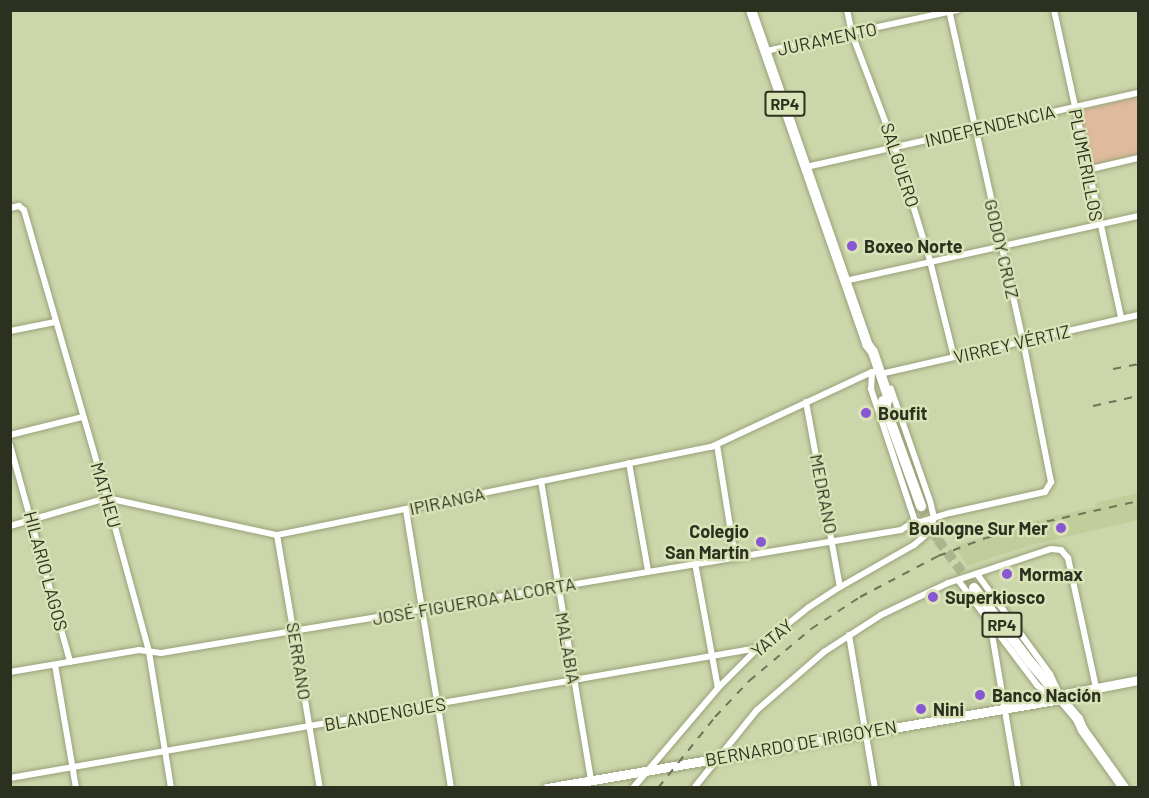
<!DOCTYPE html>
<html>
<head>
<meta charset="utf-8">
<style>
  body { margin:0 }
  #map { position:relative; width:1149px; height:798px; overflow:hidden; background:#ccd6ab; font-family:Barlow,sans-serif }
  div>[style] { position:absolute }
  .built>* { inset:0; background:#c1cd9a }
  .green>* { inset:0; background:#e0ba9d }
  .primary-tunnel>* { height:10px; margin-top:-5px; transform-origin:0; background:repeating-linear-gradient(90deg,#acb58f 0 10px,transparent 0 15px) }
  .roads { filter:drop-shadow(0 0 2px #98a178) drop-shadow(0 0 2px #98a178) }
  .street>* { height:6px; margin:-3px; padding:0 3px; transform-origin:3px; border-radius:3px; background:#fff }
  .secondary>* { height:9px; margin:-4.5px; padding:0 4.5px; transform-origin:4.5px; border-radius:4.5px; background:#fff }
  .primary>* { height:10px; margin:-5px; padding:0 5px; transform-origin:5px; border-radius:5px; background:#fff }
  .rail>* { height:2px; margin-top:-1px; transform-origin:0; background:repeating-linear-gradient(90deg,#6e7559 0 8px,transparent 0 16px) }
  .dots>* { width:16px; height:16px; translate:-50% -50%; box-sizing:border-box; border:3px solid #d9e3b7; border-radius:50% }
  span { translate:-50% -50%; white-space:nowrap; text-align:center; line-height:1.15; -webkit-text-stroke:5px #d9e3b7; paint-order:stroke }
  .shield-label span { padding:2px 4px; background:#d9e3b7; border:2px solid; border-radius:4px; -webkit-text-stroke-width:0 }
  .shield-label { font-size:16px; color:#2c301f; font-weight:700 }
  .street-label { font-size:18px; color:#2c301f }
  .poi-label { font-size:18px; color:#2c301f; font-weight:700 }
  .left { translate:0 -50%; text-align:left }
  .right { translate:-100% -50%; text-align:right }
  .frame { position:absolute; inset:0; border:12px solid #2c301f; pointer-events:none }
</style>
</head>
<body>
<div id="map">
  <div class="built">
    <i style="clip-path:polygon(1138px 493px,1138px 520px,1031px 545px,967px 566px,955px 546px,1029px 522px,1096px 507px,1095px 503px)"></i>
  </div>
  <div class="green">
    <i style="clip-path:polygon(1138px 97px,1138px 154px,1089px 166px,1078px 111px)"></i>
  </div>
  <div class="primary-tunnel">
    <i style="left:921px;top:506px;width:38px;rotate:63deg"></i>
    <i style="left:938px;top:540px;width:60px;rotate:53.1deg"></i>
  </div>
  <div class="roads">
    <div class="street">
      <i style="left:847px;top:10px;width:25px;rotate:78deg"></i>
      <i style="left:852px;top:34px;width:121px;rotate:69.2deg"></i>
      <i style="left:895px;top:147px;width:119px;rotate:72.9deg"></i>
      <i style="left:930px;top:261px;width:99px;rotate:76deg"></i>
      <i style="left:1054px;top:10px;width:315px;rotate:77.7deg"></i>
      <i style="left:766px;top:51px;width:196px;rotate:-12.1deg"></i>
      <i style="left:806px;top:167px;width:340px;rotate:-12.6deg"></i>
      <i style="left:1087px;top:170px;width:52px;rotate:-13.2deg"></i>
      <i style="left:10px;top:208px;width:9px;rotate:-13deg"></i>
      <i style="left:19px;top:206px;width:6px;rotate:39deg"></i>
      <i style="left:24px;top:210px;width:300px;rotate:73.9deg"></i>
      <i style="left:107px;top:498px;width:160px;rotate:74.7deg"></i>
      <i style="left:149px;top:652px;width:138px;rotate:80.8deg"></i>
      <i style="left:845px;top:281px;width:300px;rotate:-12.5deg"></i>
      <i style="left:10px;top:331px;width:46px;rotate:-11.3deg"></i>
      <i style="left:885px;top:373px;width:260px;rotate:-12.9deg"></i>
      <i style="left:806px;top:402px;width:188px;rotate:79.6deg"></i>
      <i style="left:10px;top:435px;width:74px;rotate:-14deg"></i>
      <i style="left:10px;top:445px;width:225px;rotate:74.5deg"></i>
      <i style="left:717px;top:445px;width:113px;rotate:80.9deg"></i>
      <i style="left:629px;top:463px;width:110px;rotate:80deg"></i>
      <i style="left:541px;top:481px;width:303px;rotate:80.5deg"></i>
      <i style="left:406px;top:510px;width:282px;rotate:80.8deg"></i>
      <i style="left:10px;top:526px;width:101px;rotate:-16.1deg"></i>
      <i style="left:107px;top:498px;width:174px;rotate:12.3deg"></i>
      <i style="left:277px;top:535px;width:443px;rotate:-11.5deg"></i>
      <i style="left:711px;top:447px;width:178px;rotate:-25deg"></i>
      <i style="left:872px;top:372px;width:17px;rotate:93deg"></i>
      <i style="left:871px;top:389px;width:139px;rotate:71.6deg"></i>
      <i style="left:277px;top:535px;width:257px;rotate:80.4deg"></i>
      <i style="left:695px;top:563px;width:127px;rotate:79.6deg"></i>
      <i style="left:977px;top:574px;width:124px;rotate:53.9deg"></i>
      <i style="left:1050px;top:674px;width:17px;rotate:65deg"></i>
      <i style="left:958px;top:580px;width:131px;rotate:53deg"></i>
      <i style="left:1037px;top:685px;width:23px;rotate:40deg"></i>
      <i style="left:991px;top:628px;width:162px;rotate:80.4deg"></i>
      <i style="left:849px;top:635px;width:155px;rotate:80.4deg"></i>
      <i style="left:55px;top:665px;width:125px;rotate:80.3deg"></i>
      <i style="left:10px;top:672px;width:131px;rotate:-9.7deg"></i>
      <i style="left:139px;top:650px;width:22px;rotate:8deg"></i>
      <i style="left:161px;top:653px;width:750px;rotate:-9.44deg"></i>
      <i style="left:901px;top:530px;width:17px;rotate:-33deg"></i>
      <i style="left:915px;top:521px;width:5px;rotate:11deg"></i>
      <i style="left:920px;top:522px;width:31px;rotate:-17deg"></i>
      <i style="left:950px;top:513px;width:97px;rotate:-12.5deg"></i>
      <i style="left:1045px;top:492px;width:12px;rotate:-59deg"></i>
      <i style="left:1051px;top:482px;width:144px;rotate:-101.2deg"></i>
      <i style="left:1023px;top:341px;width:339px;rotate:-102.6deg"></i>
      <i style="left:10px;top:778px;width:759px;rotate:-9.86deg"></i>
      <i style="left:633px;top:788px;width:131px;rotate:-49.6deg"></i>
      <i style="left:718px;top:688px;width:57px;rotate:-45deg"></i>
      <i style="left:758px;top:648px;width:65px;rotate:-38.8deg"></i>
      <i style="left:809px;top:607px;width:37px;rotate:-33deg"></i>
      <i style="left:840px;top:587px;width:85px;rotate:-29.6deg"></i>
      <i style="left:914px;top:545px;width:18px;rotate:-41deg"></i>
      <i style="left:928px;top:533px;width:16px;rotate:-68deg"></i>
      <i style="left:934px;top:518px;width:17px;rotate:-103deg"></i>
      <i style="left:930px;top:501px;width:119px;rotate:-109.2deg"></i>
      <i style="left:694px;top:788px;width:100px;rotate:-51.1deg"></i>
      <i style="left:757px;top:710px;width:89px;rotate:-40.9deg"></i>
      <i style="left:824px;top:652px;width:68px;rotate:-33deg"></i>
      <i style="left:881px;top:615px;width:74px;rotate:-25.5deg"></i>
      <i style="left:948px;top:583px;width:108px;rotate:-18.3deg"></i>
      <i style="left:1051px;top:549px;width:10px;rotate:6deg"></i>
      <i style="left:1061px;top:550px;width:11px;rotate:49deg"></i>
      <i style="left:1068px;top:558px;width:133px;rotate:77.8deg"></i>
    </div>
    <div class="secondary">
      <i style="left:1060px;top:695px;width:79px;rotate:-10.9deg"></i>
      <i style="left:547px;top:788px;width:516px;rotate:-9.83deg"></i>
    </div>
    <div class="primary">
      <i style="left:751px;top:10px;width:354px;rotate:70.8deg"></i>
      <i style="left:867px;top:344px;width:10px;rotate:53deg"></i>
      <i style="left:873px;top:352px;width:46px;rotate:71.2deg"></i>
      <i style="left:888px;top:396px;width:9px;rotate:103deg"></i>
      <i style="left:883px;top:401px;width:112px;rotate:70.1deg"></i>
      <i style="left:974px;top:588px;width:93px;rotate:52.9deg"></i>
      <i style="left:1030px;top:662px;width:75px;rotate:49.9deg"></i>
      <i style="left:1078px;top:719px;width:12px;rotate:66deg"></i>
      <i style="left:1083px;top:730px;width:71px;rotate:54.7deg"></i>
    </div>
  </div>
  <div class="rail">
    <i style="left:1113px;top:369px;width:25px;rotate:-11deg"></i>
    <i style="left:1093px;top:406px;width:46px;rotate:-12.5deg"></i>
    <i style="left:658px;top:788px;width:91px;rotate:-51.2deg"></i>
    <i style="left:715px;top:717px;width:50px;rotate:-46.6deg"></i>
    <i style="left:749px;top:681px;width:81px;rotate:-40deg"></i>
    <i style="left:811px;top:629px;width:59px;rotate:-33.1deg"></i>
    <i style="left:860px;top:597px;width:88px;rotate:-27.7deg"></i>
    <i style="left:938px;top:556px;width:51px;rotate:-20.6deg"></i>
    <i style="left:986px;top:538px;width:47px;rotate:-16.1deg"></i>
    <i style="left:1031px;top:525px;width:110px;rotate:-12.6deg"></i>
  </div>
  <div class="dots">
    <i style="left:852px;top:246px;background:#8758d1"></i>
    <i style="left:866px;top:413px;background:#8758d1"></i>
    <i style="left:1061px;top:528px;background:#8758d1"></i>
    <i style="left:761px;top:542px;background:#8758d1"></i>
    <i style="left:1007px;top:574px;background:#8758d1"></i>
    <i style="left:933px;top:597px;background:#8758d1"></i>
    <i style="left:980px;top:695px;background:#8758d1"></i>
    <i style="left:921px;top:709px;background:#8758d1"></i>
  </div>
  <div class="shield-label">
    <span style="left:785px;top:104px">RP4</span>
    <span style="left:1002px;top:625px">RP4</span>
  </div>
  <div class="street-label">
    <span style="left:827px;top:39px;rotate:-12deg">JURAMENTO</span>
    <span style="left:990px;top:126px;rotate:-13deg">INDEPENDENCIA</span>
    <span style="left:900px;top:165px;rotate:72deg">SALGUERO</span>
    <span style="left:1086px;top:165px;rotate:79deg">PLUMERILLOS</span>
    <span style="left:1002px;top:249px;rotate:77deg">GODOY CRUZ</span>
    <span style="left:1012px;top:344px;rotate:-13deg">VIRREY VÉRTIZ</span>
    <span style="left:824px;top:494px;rotate:79deg">MEDRANO</span>
    <span style="left:106px;top:495px;rotate:74deg">MATHEU</span>
    <span style="left:447px;top:501px;rotate:-12deg">IPIRANGA</span>
    <span style="left:46px;top:571px;rotate:75deg">HILARIO LAGOS</span>
    <span style="left:474px;top:601px;rotate:-10deg">JOSÉ FIGUEROA ALCORTA</span>
    <span style="left:772px;top:638px;rotate:-40deg">YATAY</span>
    <span style="left:568px;top:648px;rotate:80deg">MALABIA</span>
    <span style="left:299px;top:661px;rotate:81deg">SERRANO</span>
    <span style="left:385px;top:714px;rotate:-10deg">BLANDENGUES</span>
    <span style="left:801px;top:743px;rotate:-10deg">BERNARDO DE IRIGOYEN</span>
  </div>
  <div class="poi-label">
    <span class="left" style="left:864px;top:246px">Boxeo Norte</span>
    <span class="left" style="left:878px;top:413px">Boufit</span>
    <span class="right" style="left:1048px;top:528px">Boulogne Sur Mer</span>
    <span class="right" style="left:749px;top:542px">Colegio<br>San Martín</span>
    <span class="left" style="left:1019px;top:574px">Mormax</span>
    <span class="left" style="left:945px;top:597px">Superkiosco</span>
    <span class="left" style="left:992px;top:695px">Banco Nación</span>
    <span class="left" style="left:933px;top:709px">Nini</span>
  </div>
  <div class="frame"></div>
</div>
</body>
</html>
